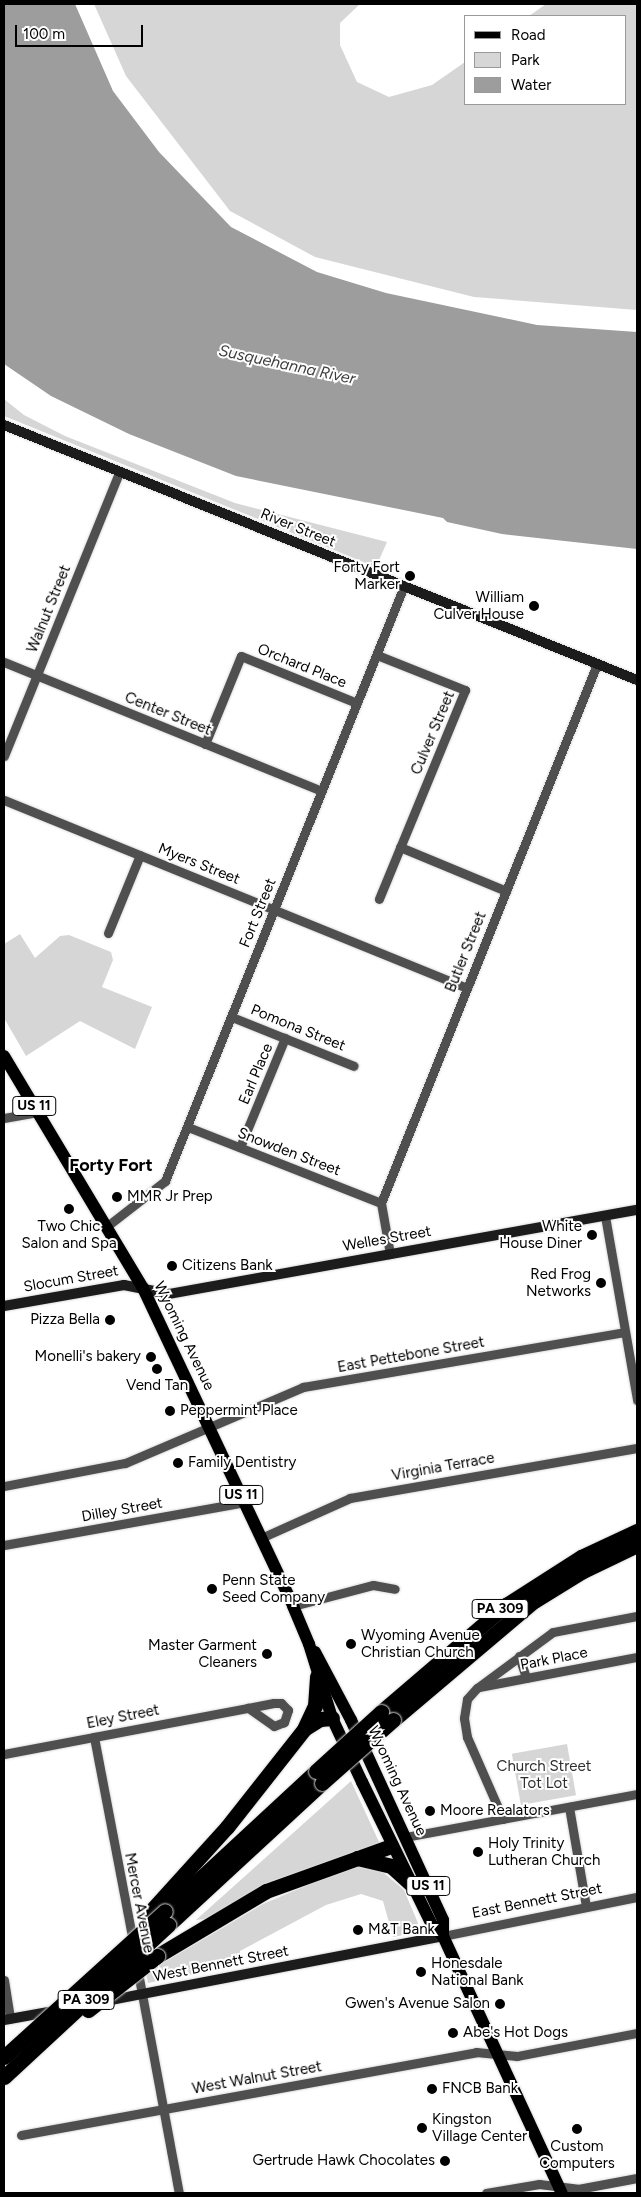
<!DOCTYPE html>
<html>
<head>
<meta charset="utf-8">
<style>
  body { margin:0 }
  #map { position:relative; width:641px; height:2197px; overflow:hidden; background:#fff; font-family:Figtree,sans-serif }
  div>[style] { position:absolute }
  .green>* { inset:0; background:#d6d6d6; transform-origin:0 0 }
  .water>* { inset:0; background:#9d9d9d }
  .roads { filter:drop-shadow(0 0 1px #dbdbdb) drop-shadow(0 0 1px #dbdbdb) }
  .street>* { height:9px; margin:-4.5px; padding:0 4.5px; transform-origin:4.5px; border-radius:4.5px; background:#4f4f4f }
  .secondary>* { height:10px; margin:-5px; padding:0 5px; transform-origin:5px; border-radius:5px; background:#1c1c1c }
  .primary>* { height:12px; margin:-6px; padding:0 6px; transform-origin:6px; border-radius:6px; background:#000 }
  .highway>* { height:15px; margin:-7.5px; padding:0 7.5px; transform-origin:7.5px; border-radius:7.5px; background:#000 }
  .bridges { filter:drop-shadow(0 0 1px #dbdbdb) drop-shadow(0 0 1px #dbdbdb) }
  .highway-bridge>* { height:15px; margin:-7.5px; padding:0 7.5px; transform-origin:7.5px; border-radius:7.5px; background:#000 }
  .dots>* { width:14px; height:14px; translate:-50% -50%; box-sizing:border-box; border:2px solid #fff; border-radius:50% }
  span { translate:-50% -50%; white-space:nowrap; text-align:center; line-height:1.15; -webkit-text-stroke:4px #fff; paint-order:stroke }
  .shield-label span { padding:1px 4px; background:#fff; border:1px solid; border-radius:4px; -webkit-text-stroke-width:0 }
  .shield-label { font-size:14px; color:#000; font-weight:700 }
  .street-label { font-size:15px; color:#000 }
  .poi-label { font-size:15px; color:#000 }
  .right { translate:-100% -50%; text-align:right }
  .left { translate:0 -50%; text-align:left }
  .park-label { font-size:15px; color:#2d2d2d }
  .water-label { font-size:16px; color:#3e3e3e; font-style:italic }
  .quarter-label { font-size:18px; color:#000; font-weight:700 }
  .frame { position:absolute; inset:0; border:5px solid #000; pointer-events:none }
  .legend { position:absolute; left:464px; top:15px; width:162px; height:90px; box-sizing:border-box; background:#fff; border:1px solid #999; margin:0; padding:6px 9px; list-style:none; font-size:15px; color:#000 }
  .legend li { display:flex; align-items:center; gap:10px; height:25px }
  .legend b { width:25px; border:1px solid #999 }
  .scale { position:absolute; left:15px; top:25px; width:128px; height:22px; box-sizing:border-box; border:2px solid #000; border-top:0; padding-left:6px; font-size:15px; line-height:18px; white-space:nowrap; color:#000; -webkit-text-stroke:4px #fff; paint-order:stroke }
</style>
</head>
<body>
<div id="map">
  <div class="green">
    <i style="clip-path:polygon(94px 4px,360px 4px,340px 23px,340px 45px,357px 82px,389px 97px,432px 85px,465px 62px,465px 104px,625px 104px,625px 16px,529px 16px,546px 4px,637px 4px,637px 310px,474px 297px,315px 257px,230px 211px,126px 76px)"></i>
    <i style="clip-path:polygon(4px 399px,24px 415px,65px 436px,235px 503px,387px 542px,376px 567px,4px 416px)"></i>
    <i style="clip-path:polygon(20px 934px,35px 958px,60px 936px,69px 935px,111px 952px,113px 960px,102px 987px,152px 1007px,135px 1049px,80px 1021px,26px 1056px,4px 1018px,4px 944px)"></i>
    <i style="left:567px;top:1744px;width:52px;height:56px;rotate:80deg"></i>
    <i style="clip-path:polygon(351px 1781px,380px 1844px,282px 1878px,205px 1919px,196px 1920px)"></i>
    <i style="clip-path:polygon(366px 1865px,379px 1869px,404px 1890px,418px 1923px,414px 1933px,393px 1937px,383px 1901px,361px 1894px,326px 1905px,240px 1951px,241px 1965px,148px 1983px,146px 1973px,263px 1904px,348px 1868px)"></i>
  </div>
  <div class="water">
    <i style="clip-path:polygon(4px 4px,75px 4px,113px 91px,159px 152px,231px 227px,317px 272px,386px 293px,537px 325px,637px 332px,637px 549px,502px 534px,447px 522px,443px 518px,236px 476px,129px 434px,51px 396px,4px 364px)"></i>
  </div>
  <div class="roads">
    <div class="street">
      <i style="left:377px;top:655px;width:95px;rotate:21.7deg"></i>
      <i style="left:465px;top:690px;width:226px;rotate:112.4deg"></i>
      <i style="left:4px;top:662px;width:342px;rotate:22.1deg"></i>
      <i style="left:205px;top:744px;width:95px;rotate:-67.8deg"></i>
      <i style="left:241px;top:656px;width:125px;rotate:22.1deg"></i>
      <i style="left:4px;top:756px;width:305px;rotate:-67.9deg"></i>
      <i style="left:4px;top:800px;width:500px;rotate:22.1deg"></i>
      <i style="left:400px;top:847px;width:115px;rotate:22.5deg"></i>
      <i style="left:108px;top:933px;width:84px;rotate:-67.7deg"></i>
      <i style="left:232px;top:1017px;width:131px;rotate:21.9deg"></i>
      <i style="left:4px;top:1118px;width:34px;rotate:-10deg"></i>
      <i style="left:188px;top:1127px;width:207px;rotate:21.5deg"></i>
      <i style="left:240px;top:1147px;width:118px;rotate:-67.6deg"></i>
      <i style="left:605px;top:1216px;width:187px;rotate:80.1deg"></i>
      <i style="left:106px;top:1227px;width:75px;rotate:-37.9deg"></i>
      <i style="left:165px;top:1181px;width:641px;rotate:-68.12deg"></i>
      <i style="left:390px;top:1254px;width:52px;rotate:-100deg"></i>
      <i style="left:381px;top:1203px;width:581px;rotate:-68.16deg"></i>
      <i style="left:4px;top:1486px;width:123px;rotate:-10.8deg"></i>
      <i style="left:125px;top:1463px;width:194px;rotate:-23.1deg"></i>
      <i style="left:303px;top:1387px;width:326px;rotate:-9.7deg"></i>
      <i style="left:261px;top:1538px;width:98px;rotate:-24.2deg"></i>
      <i style="left:350px;top:1498px;width:291px;rotate:-9.9deg"></i>
      <i style="left:4px;top:1545px;width:245px;rotate:-10.1deg"></i>
      <i style="left:293px;top:1606px;width:83px;rotate:-14.7deg"></i>
      <i style="left:373px;top:1585px;width:22px;rotate:10deg"></i>
      <i style="left:519px;top:1656px;width:23px;rotate:72deg"></i>
      <i style="left:479px;top:1687px;width:161px;rotate:-10.8deg"></i>
      <i style="left:94px;top:1737px;width:209px;rotate:79.2deg"></i>
      <i style="left:4px;top:1754px;width:92px;rotate:-10.7deg"></i>
      <i style="left:94px;top:1737px;width:157px;rotate:-10.7deg"></i>
      <i style="left:248px;top:1708px;width:26px;rotate:-11deg"></i>
      <i style="left:274px;top:1703px;width:7px"></i>
      <i style="left:281px;top:1703px;width:10px;rotate:45deg"></i>
      <i style="left:288px;top:1710px;width:13px;rotate:108deg"></i>
      <i style="left:284px;top:1722px;width:11px;rotate:158deg"></i>
      <i style="left:274px;top:1726px;width:32px;rotate:-145deg"></i>
      <i style="left:569px;top:1807px;width:100px;rotate:80.3deg"></i>
      <i style="left:503px;top:1819px;width:90px;rotate:-113.7deg"></i>
      <i style="left:467px;top:1737px;width:19px;rotate:-99deg"></i>
      <i style="left:464px;top:1718px;width:19px;rotate:-81deg"></i>
      <i style="left:467px;top:1699px;width:15px;rotate:-48deg"></i>
      <i style="left:477px;top:1688px;width:94px;rotate:-36.4deg"></i>
      <i style="left:553px;top:1632px;width:86px;rotate:-10.8deg"></i>
      <i style="left:405px;top:1837px;width:236px;rotate:-10.5deg"></i>
      <i style="left:443px;top:1936px;width:198px;rotate:-11.4deg"></i>
      <i style="left:137px;top:1967px;width:230px;rotate:79.5deg"></i>
      <i style="left:4px;top:1980px;width:39px;rotate:81deg"></i>
      <i style="left:21px;top:2135px;width:463px;rotate:-10.3deg"></i>
      <i style="left:476px;top:2052px;width:41px;rotate:5.6deg"></i>
      <i style="left:517px;top:2056px;width:122px;rotate:-10.9deg"></i>
      <i style="left:486px;top:2193px;width:54px;rotate:-9.6deg"></i>
      <i style="left:539px;top:2184px;width:39px;rotate:7deg"></i>
      <i style="left:578px;top:2189px;width:60px;rotate:-10.6deg"></i>
    </div>
    <div class="secondary">
      <i style="left:4px;top:425px;width:682px;rotate:21.94deg"></i>
      <i style="left:4px;top:1306px;width:122px;rotate:-9.9deg"></i>
      <i style="left:124px;top:1285px;width:46px;rotate:11.3deg"></i>
      <i style="left:169px;top:1294px;width:475px;rotate:-10.2deg"></i>
      <i style="left:101px;top:2002px;width:348px;rotate:-10.9deg"></i>
      <i style="left:4px;top:2020px;width:51px;rotate:-10.2deg"></i>
    </div>
    <div class="primary">
      <i style="left:4px;top:1056px;width:270px;rotate:59.1deg"></i>
      <i style="left:143px;top:1288px;width:352px;rotate:64.7deg"></i>
      <i style="left:293px;top:1606px;width:41px;rotate:67.2deg"></i>
      <i style="left:309px;top:1644px;width:77px;rotate:72.7deg"></i>
      <i style="left:332px;top:1718px;width:71px;rotate:64.9deg"></i>
      <i style="left:362px;top:1782px;width:159px;rotate:63.9deg"></i>
      <i style="left:432px;top:1925px;width:16px;rotate:45deg"></i>
      <i style="left:443px;top:1936px;width:283px;rotate:65.2deg"></i>
      <i style="left:315px;top:1652px;width:77px;rotate:62.1deg"></i>
      <i style="left:351px;top:1720px;width:220px;rotate:65.3deg"></i>
      <i style="left:443px;top:1920px;width:16px;rotate:90deg"></i>
    </div>
    <div class="highway">
      <i style="left:381px;top:1712px;width:165px;rotate:-40.6deg"></i>
      <i style="left:506px;top:1605px;width:89px;rotate:-32.6deg"></i>
      <i style="left:581px;top:1557px;width:62px;rotate:-24.9deg"></i>
      <i style="left:393px;top:1720px;width:185px;rotate:-40.2deg"></i>
      <i style="left:534px;top:1601px;width:57px;rotate:-31.5deg"></i>
      <i style="left:583px;top:1571px;width:60px;rotate:-25.7deg"></i>
      <i style="left:305px;top:1727px;width:23px;rotate:-65deg"></i>
      <i style="left:315px;top:1706px;width:30px;rotate:-86deg"></i>
      <i style="left:357px;top:1858px;width:35px;rotate:13deg"></i>
      <i style="left:391px;top:1866px;width:30px;rotate:42deg"></i>
      <i style="left:165px;top:1911px;width:206px;rotate:-42.8deg"></i>
      <i style="left:149px;top:1913px;width:116px;rotate:-47.8deg"></i>
      <i style="left:227px;top:1827px;width:125px;rotate:-51.8deg"></i>
      <i style="left:304px;top:1729px;width:19px;rotate:-32deg"></i>
      <i style="left:320px;top:1719px;width:12px;rotate:-5deg"></i>
      <i style="left:168px;top:1925px;width:209px;rotate:-42.7deg"></i>
      <i style="left:157px;top:1956px;width:127px;rotate:-30.8deg"></i>
      <i style="left:266px;top:1891px;width:133px;rotate:-19.8deg"></i>
    </div>
  </div>
  <div class="bridges">
    <div class="highway-bridge">
      <i style="left:316px;top:1771px;width:88px;rotate:-42.2deg"></i>
      <i style="left:322px;top:1783px;width:95px;rotate:-41.6deg"></i>
      <i style="left:88px;top:2010px;width:88px;rotate:-38deg"></i>
      <i style="left:4px;top:2057px;width:217px;rotate:-42.2deg"></i>
      <i style="left:4px;top:2077px;width:224px;rotate:-42.8deg"></i>
    </div>
  </div>
  <div class="dots">
    <i style="left:410px;top:576px;background:#000"></i>
    <i style="left:534px;top:606px;background:#000"></i>
    <i style="left:117px;top:1197px;background:#000"></i>
    <i style="left:69px;top:1209px;background:#000"></i>
    <i style="left:592px;top:1235px;background:#000"></i>
    <i style="left:172px;top:1266px;background:#000"></i>
    <i style="left:601px;top:1283px;background:#000"></i>
    <i style="left:110px;top:1320px;background:#000"></i>
    <i style="left:151px;top:1357px;background:#000"></i>
    <i style="left:157px;top:1369px;background:#000"></i>
    <i style="left:170px;top:1411px;background:#000"></i>
    <i style="left:178px;top:1463px;background:#000"></i>
    <i style="left:212px;top:1589px;background:#000"></i>
    <i style="left:351px;top:1644px;background:#000"></i>
    <i style="left:267px;top:1654px;background:#000"></i>
    <i style="left:430px;top:1811px;background:#000"></i>
    <i style="left:478px;top:1852px;background:#000"></i>
    <i style="left:358px;top:1930px;background:#000"></i>
    <i style="left:421px;top:1972px;background:#000"></i>
    <i style="left:500px;top:2004px;background:#000"></i>
    <i style="left:453px;top:2033px;background:#000"></i>
    <i style="left:432px;top:2089px;background:#000"></i>
    <i style="left:422px;top:2128px;background:#000"></i>
    <i style="left:577px;top:2129px;background:#000"></i>
    <i style="left:445px;top:2161px;background:#000"></i>
  </div>
  <div class="shield-label">
    <span style="left:34px;top:1106px">US 11</span>
    <span style="left:241px;top:1495px">US 11</span>
    <span style="left:500px;top:1609px">PA 309</span>
    <span style="left:428px;top:1886px">US 11</span>
    <span style="left:86px;top:2000px">PA 309</span>
  </div>
  <div class="street-label">
    <span style="left:298px;top:528px;rotate:22deg">River Street</span>
    <span style="left:49px;top:609px;rotate:-68deg">Walnut Street</span>
    <span style="left:302px;top:666px;rotate:22deg">Orchard Place</span>
    <span style="left:168px;top:714px;rotate:22deg">Center Street</span>
    <span style="left:433px;top:733px;rotate:-67deg">Culver Street</span>
    <span style="left:199px;top:864px;rotate:22deg">Myers Street</span>
    <span style="left:258px;top:913px;rotate:-68deg">Fort Street</span>
    <span style="left:466px;top:952px;rotate:-68deg">Butler Street</span>
    <span style="left:298px;top:1028px;rotate:22deg">Pomona Street</span>
    <span style="left:256px;top:1074px;rotate:-67deg">Earl Place</span>
    <span style="left:289px;top:1152px;rotate:21deg">Snowden Street</span>
    <span style="left:387px;top:1239px;rotate:-10deg">Welles Street</span>
    <span style="left:71px;top:1279px;rotate:-10deg">Slocum Street</span>
    <span style="left:184px;top:1336px;rotate:64deg">Wyoming Avenue</span>
    <span style="left:411px;top:1355px;rotate:-10deg">East Pettebone Street</span>
    <span style="left:443px;top:1467px;rotate:-10deg">Virginia Terrace</span>
    <span style="left:122px;top:1510px;rotate:-10deg">Dilley Street</span>
    <span style="left:554px;top:1659px;rotate:-11deg">Park Place</span>
    <span style="left:123px;top:1717px;rotate:-11deg">Eley Street</span>
    <span style="left:397px;top:1781px;rotate:65deg">Wyoming Avenue</span>
    <span style="left:537px;top:1901px;rotate:-11deg">East Bennett Street</span>
    <span style="left:139px;top:1903px;rotate:79deg">Mercer Avenue</span>
    <span style="left:221px;top:1964px;rotate:-11deg">West Bennett Street</span>
    <span style="left:257px;top:2078px;rotate:-10deg">West Walnut Street</span>
  </div>
  <div class="poi-label">
    <span class="right" style="left:400px;top:576px">Forty Fort<br>Marker</span>
    <span class="right" style="left:524px;top:606px">William<br>Culver House</span>
    <span class="left" style="left:127px;top:1197px">MMR Jr Prep</span>
    <span style="left:69px;top:1235px">Two Chic<br>Salon and Spa</span>
    <span class="right" style="left:582px;top:1235px">White<br>House Diner</span>
    <span class="left" style="left:182px;top:1266px">Citizens Bank</span>
    <span class="right" style="left:591px;top:1283px">Red Frog<br>Networks</span>
    <span class="right" style="left:100px;top:1320px">Pizza Bella</span>
    <span class="right" style="left:141px;top:1357px">Monelli's bakery</span>
    <span style="left:157px;top:1386px">Vend Tan</span>
    <span class="left" style="left:180px;top:1411px">Peppermint Place</span>
    <span class="left" style="left:188px;top:1463px">Family Dentistry</span>
    <span class="left" style="left:222px;top:1589px">Penn State<br>Seed Company</span>
    <span class="left" style="left:361px;top:1644px">Wyoming Avenue<br>Christian Church</span>
    <span class="right" style="left:257px;top:1654px">Master Garment<br>Cleaners</span>
    <span class="left" style="left:440px;top:1811px">Moore Realators</span>
    <span class="left" style="left:488px;top:1852px">Holy Trinity<br>Lutheran Church</span>
    <span class="left" style="left:368px;top:1930px">M&amp;T Bank</span>
    <span class="left" style="left:431px;top:1972px">Honesdale<br>National Bank</span>
    <span class="right" style="left:490px;top:2004px">Gwen's Avenue Salon</span>
    <span class="left" style="left:463px;top:2033px">Abe's Hot Dogs</span>
    <span class="left" style="left:442px;top:2089px">FNCB Bank</span>
    <span class="left" style="left:432px;top:2128px">Kingston<br>Village Center</span>
    <span style="left:577px;top:2155px">Custom<br>Computers</span>
    <span class="right" style="left:435px;top:2161px">Gertrude Hawk Chocolates</span>
  </div>
  <div class="park-label">
    <span style="left:544px;top:1775px">Church Street<br>Tot Lot</span>
  </div>
  <div class="water-label">
    <span style="left:287px;top:365px;rotate:12deg">Susquehanna River</span>
  </div>
  <div class="quarter-label">
    <span style="left:111px;top:1165px">Forty Fort</span>
  </div>
  <div class="frame"></div>
  <ul class="legend">
  <li><b style="height:6px;background:#000"></b>Road</li>
  <li><b style="height:14px;background:#d6d6d6"></b>Park</li>
  <li><b style="height:14px;background:#9d9d9d"></b>Water</li>
  </ul>
  <div class="scale">100 m</div>
</div>
</body>
</html>
